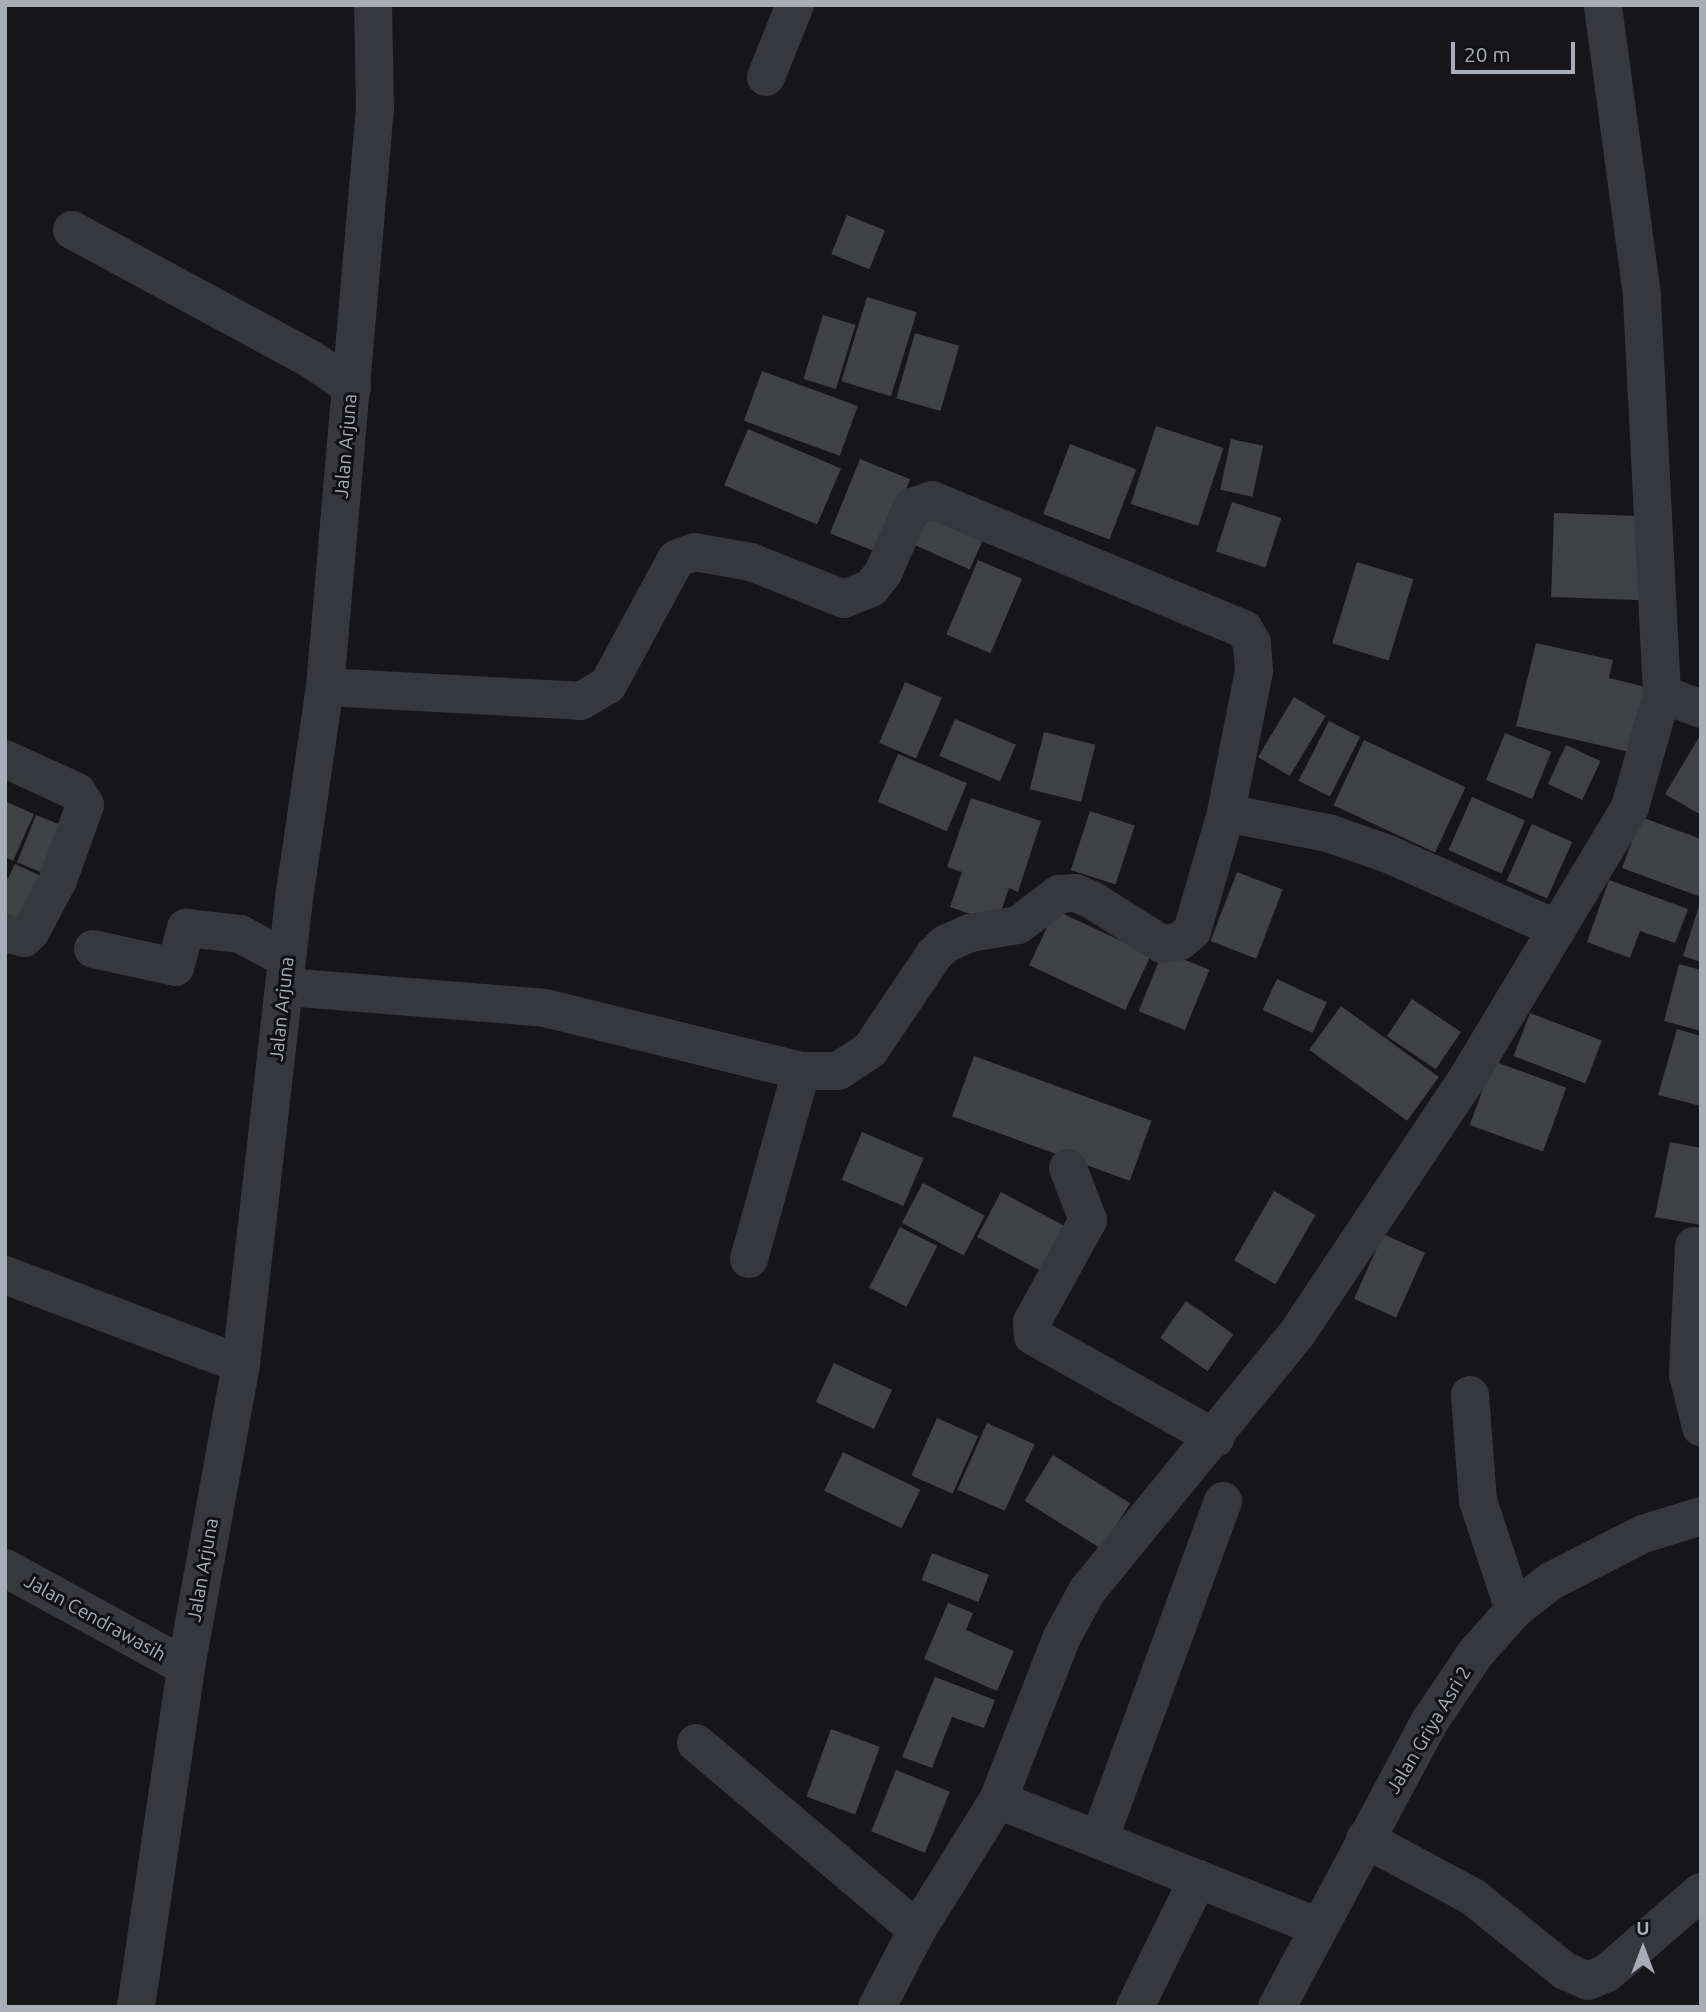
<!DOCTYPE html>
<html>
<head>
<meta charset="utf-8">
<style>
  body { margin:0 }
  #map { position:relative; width:1706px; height:2012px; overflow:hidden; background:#161618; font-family:Ubuntu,sans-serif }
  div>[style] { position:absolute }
  .building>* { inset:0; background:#404145; transform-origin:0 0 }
  .minor>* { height:38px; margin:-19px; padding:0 19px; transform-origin:19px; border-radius:19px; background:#37383d }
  span { translate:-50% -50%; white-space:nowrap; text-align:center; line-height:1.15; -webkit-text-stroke:6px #111113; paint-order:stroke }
  .street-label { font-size:19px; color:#a8adb8 }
  .frame { position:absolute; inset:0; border:7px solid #a8adb8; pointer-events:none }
  .north { position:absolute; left:1608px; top:1914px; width:70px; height:70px; -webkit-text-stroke:5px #111113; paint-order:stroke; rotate:0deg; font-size:19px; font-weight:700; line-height:28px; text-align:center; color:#a8adb8 }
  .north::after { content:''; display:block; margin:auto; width:24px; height:32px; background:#a8adb8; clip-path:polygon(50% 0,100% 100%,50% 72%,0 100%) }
  .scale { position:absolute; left:1451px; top:42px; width:124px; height:32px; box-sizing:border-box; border:4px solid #a8adb8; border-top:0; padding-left:9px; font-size:21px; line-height:24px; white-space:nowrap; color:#a8adb8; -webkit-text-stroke:5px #111113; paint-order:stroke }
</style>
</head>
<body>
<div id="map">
  <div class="building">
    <i style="left:847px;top:215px;width:41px;height:42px;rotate:22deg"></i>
    <i style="left:867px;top:297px;width:52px;height:88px;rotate:17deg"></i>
    <i style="left:823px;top:315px;width:34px;height:67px;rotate:17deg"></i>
    <i style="left:915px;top:333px;width:46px;height:68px;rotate:16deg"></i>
    <i style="left:762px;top:371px;width:102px;height:53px;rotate:20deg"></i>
    <i style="left:1156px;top:426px;width:71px;height:82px;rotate:18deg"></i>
    <i style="left:748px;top:429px;width:101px;height:61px;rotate:23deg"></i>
    <i style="left:1231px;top:439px;width:33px;height:52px;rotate:12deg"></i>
    <i style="left:1070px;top:444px;width:71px;height:75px;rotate:21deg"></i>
    <i style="left:860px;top:459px;width:54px;height:80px;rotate:22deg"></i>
    <i style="left:1232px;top:502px;width:52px;height:52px;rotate:18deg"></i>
    <i style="left:926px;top:503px;width:67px;height:43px;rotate:24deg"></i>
    <i style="left:1554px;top:513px;width:92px;height:84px;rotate:2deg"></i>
    <i style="left:978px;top:560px;width:48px;height:81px;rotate:23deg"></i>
    <i style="left:1357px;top:562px;width:59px;height:85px;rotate:17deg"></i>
    <i style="clip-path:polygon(1536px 643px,1613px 660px,1609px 678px,1654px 689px,1638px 754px,1516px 726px)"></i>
    <i style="left:905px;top:682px;width:40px;height:66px;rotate:23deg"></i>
    <i style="left:1294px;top:697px;width:37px;height:70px;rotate:31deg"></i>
    <i style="left:955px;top:719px;width:66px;height:40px;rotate:23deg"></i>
    <i style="left:1329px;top:721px;width:35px;height:67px;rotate:27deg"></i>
    <i style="left:1044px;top:732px;width:53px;height:59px;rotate:14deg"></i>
    <i style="left:1505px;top:733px;width:50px;height:51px;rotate:22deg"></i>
    <i style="clip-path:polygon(1701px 734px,1701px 815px,1665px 794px)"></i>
    <i style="left:1364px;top:740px;width:112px;height:72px;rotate:25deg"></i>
    <i style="left:1566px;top:745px;width:38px;height:43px;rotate:25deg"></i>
    <i style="left:898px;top:754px;width:75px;height:52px;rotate:23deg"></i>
    <i style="left:1472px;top:797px;width:58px;height:58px;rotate:24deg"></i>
    <i style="clip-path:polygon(971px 798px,1041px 821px,1018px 892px,1009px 888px,997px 923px,950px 907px,962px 872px,947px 867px)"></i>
    <i style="clip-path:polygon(7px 802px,34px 814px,13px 861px,5px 857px)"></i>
    <i style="left:1090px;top:811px;width:47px;height:62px;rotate:18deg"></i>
    <i style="left:36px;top:815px;width:29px;height:51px;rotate:22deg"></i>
    <i style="clip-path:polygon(1641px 817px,1701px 839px,1701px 897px,1622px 868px)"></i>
    <i style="left:1532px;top:824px;width:44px;height:62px;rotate:24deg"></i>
    <i style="clip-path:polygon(15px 864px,41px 876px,21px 922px,5px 915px,5px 884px)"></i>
    <i style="left:1237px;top:872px;width:49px;height:74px;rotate:21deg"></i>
    <i style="clip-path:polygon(1609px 880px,1688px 909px,1675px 943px,1640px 931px,1630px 958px,1587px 942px)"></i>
    <i style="clip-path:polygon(1700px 903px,1701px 903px,1701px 962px,1683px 956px)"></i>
    <i style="left:1055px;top:910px;width:106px;height:61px;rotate:25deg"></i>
    <i style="left:1163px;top:951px;width:50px;height:65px;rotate:22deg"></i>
    <i style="clip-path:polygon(1679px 964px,1701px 970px,1701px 1031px,1664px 1021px)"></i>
    <i style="left:1277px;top:979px;width:55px;height:34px;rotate:25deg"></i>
    <i style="left:1412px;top:999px;width:59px;height:45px;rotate:34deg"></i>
    <i style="left:1341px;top:1006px;width:121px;height:54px;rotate:36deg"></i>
    <i style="left:1530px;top:1013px;width:77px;height:46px;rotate:21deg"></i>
    <i style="clip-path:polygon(1677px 1029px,1701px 1036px,1701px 1106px,1658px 1095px)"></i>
    <i style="left:974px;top:1056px;width:189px;height:64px;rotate:20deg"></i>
    <i style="left:1493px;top:1061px;width:78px;height:68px;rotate:20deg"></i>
    <i style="left:862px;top:1132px;width:67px;height:52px;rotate:23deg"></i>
    <i style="clip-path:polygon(1670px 1142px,1701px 1148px,1701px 1225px,1655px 1217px)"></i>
    <i style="left:923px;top:1183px;width:70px;height:45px;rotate:28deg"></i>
    <i style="left:1274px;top:1191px;width:48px;height:80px;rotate:30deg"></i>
    <i style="left:1001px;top:1192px;width:76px;height:51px;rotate:28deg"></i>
    <i style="left:900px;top:1227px;width:42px;height:68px;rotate:27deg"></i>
    <i style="left:1383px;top:1234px;width:46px;height:71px;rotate:24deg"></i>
    <i style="left:1186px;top:1301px;width:58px;height:45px;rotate:35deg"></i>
    <i style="left:834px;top:1363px;width:64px;height:43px;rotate:25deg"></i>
    <i style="left:937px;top:1418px;width:45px;height:63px;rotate:24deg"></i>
    <i style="left:987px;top:1423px;width:52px;height:73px;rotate:24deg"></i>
    <i style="left:843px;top:1452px;width:86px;height:43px;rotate:26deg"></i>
    <i style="left:1053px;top:1455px;width:91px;height:54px;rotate:32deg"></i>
    <i style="left:932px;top:1553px;width:61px;height:29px;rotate:21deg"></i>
    <i style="clip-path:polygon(948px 1603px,973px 1613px,966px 1630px,1014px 1651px,997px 1691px,924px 1659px)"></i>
    <i style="clip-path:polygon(935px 1677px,995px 1700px,984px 1728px,952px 1717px,932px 1768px,902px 1757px)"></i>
    <i style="left:831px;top:1729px;width:52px;height:72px;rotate:20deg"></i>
    <i style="left:896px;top:1770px;width:58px;height:66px;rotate:22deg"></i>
  </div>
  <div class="minor">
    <i style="left:766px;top:77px;width:78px;rotate:-68.1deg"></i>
    <i style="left:72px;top:230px;width:269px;rotate:28.4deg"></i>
    <i style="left:309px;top:358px;width:52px;rotate:34deg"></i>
    <i style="left:325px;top:687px;width:256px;rotate:3.1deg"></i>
    <i style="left:581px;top:701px;width:31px;rotate:-31deg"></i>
    <i style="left:608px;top:685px;width:143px;rotate:-61.6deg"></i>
    <i style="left:676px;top:559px;width:19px;rotate:-21deg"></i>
    <i style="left:694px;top:552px;width:58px;rotate:10deg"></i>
    <i style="left:751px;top:562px;width:100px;rotate:21.7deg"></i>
    <i style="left:844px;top:599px;width:29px;rotate:-22deg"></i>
    <i style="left:871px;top:588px;width:19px;rotate:-51deg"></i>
    <i style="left:883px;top:573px;width:72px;rotate:-66.3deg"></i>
    <i style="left:912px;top:507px;width:21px;rotate:-19deg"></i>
    <i style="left:932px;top:500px;width:338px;rotate:22.5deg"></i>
    <i style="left:1244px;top:629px;width:16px;rotate:60deg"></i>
    <i style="left:1252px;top:643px;width:28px;rotate:86deg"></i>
    <i style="left:1254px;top:671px;width:145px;rotate:101.2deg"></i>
    <i style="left:1226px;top:813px;width:104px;rotate:11.1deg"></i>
    <i style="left:1328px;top:833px;width:64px;rotate:19.3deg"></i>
    <i style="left:1388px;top:854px;width:185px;rotate:23.9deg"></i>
    <i style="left:1662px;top:694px;width:42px;rotate:21deg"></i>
    <i style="left:5px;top:759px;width:79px;rotate:24.6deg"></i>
    <i style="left:77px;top:792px;width:15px;rotate:58deg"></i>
    <i style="left:85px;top:805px;width:80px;rotate:109.8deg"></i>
    <i style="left:58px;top:880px;width:58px;rotate:117.9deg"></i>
    <i style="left:31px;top:931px;width:10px;rotate:135deg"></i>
    <i style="left:24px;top:938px;width:20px;rotate:-165deg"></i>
    <i style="left:93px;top:949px;width:84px;rotate:12.4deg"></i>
    <i style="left:175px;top:967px;width:41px;rotate:-74.2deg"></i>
    <i style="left:186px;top:928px;width:54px;rotate:6.3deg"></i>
    <i style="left:240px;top:934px;width:53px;rotate:28deg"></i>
    <i style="left:286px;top:987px;width:260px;rotate:4.6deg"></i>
    <i style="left:545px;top:1008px;width:264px;rotate:13.8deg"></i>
    <i style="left:801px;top:1071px;width:37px"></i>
    <i style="left:838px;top:1071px;width:38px;rotate:-33deg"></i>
    <i style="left:870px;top:1050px;width:115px;rotate:-56deg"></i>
    <i style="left:934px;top:955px;width:16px;rotate:-45deg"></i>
    <i style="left:945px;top:944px;width:27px;rotate:-24deg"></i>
    <i style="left:970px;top:933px;width:49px;rotate:-9.5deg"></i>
    <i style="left:1018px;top:925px;width:51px;rotate:-37.1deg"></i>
    <i style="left:1059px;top:894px;width:16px;rotate:-4deg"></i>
    <i style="left:1075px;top:893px;width:18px;rotate:22deg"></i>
    <i style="left:1092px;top:900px;width:83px;rotate:32.2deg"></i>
    <i style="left:1162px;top:944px;width:18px;rotate:-9deg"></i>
    <i style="left:1180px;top:941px;width:16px;rotate:-40deg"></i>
    <i style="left:1192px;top:931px;width:123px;rotate:-73.9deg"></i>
    <i style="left:1068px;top:1168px;width:56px;rotate:69deg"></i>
    <i style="left:1088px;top:1220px;width:116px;rotate:118.8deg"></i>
    <i style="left:1032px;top:1322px;width:14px;rotate:86deg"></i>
    <i style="left:1033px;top:1336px;width:209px;rotate:29.3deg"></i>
    <i style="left:1694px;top:1246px;width:129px;rotate:92.7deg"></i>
    <i style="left:1688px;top:1375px;width:54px;rotate:76deg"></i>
    <i style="left:749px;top:1259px;width:195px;rotate:-74.5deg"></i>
    <i style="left:5px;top:1275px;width:252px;rotate:20.7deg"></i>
    <i style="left:1470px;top:1395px;width:106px;rotate:85.7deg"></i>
    <i style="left:1478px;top:1501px;width:115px;rotate:71.7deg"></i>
    <i style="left:5px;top:1568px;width:206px;rotate:28.7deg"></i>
    <i style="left:696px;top:1743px;width:289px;rotate:40.2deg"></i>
    <i style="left:998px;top:1800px;width:343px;rotate:21.6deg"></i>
    <i style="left:1365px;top:1839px;width:123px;rotate:28.2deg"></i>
    <i style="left:1473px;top:1897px;width:118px;rotate:38.8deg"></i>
    <i style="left:1565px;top:1971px;width:25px;rotate:23deg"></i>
    <i style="left:1588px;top:1981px;width:21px;rotate:-23deg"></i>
    <i style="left:1607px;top:1973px;width:124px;rotate:-40.8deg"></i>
    <i style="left:1099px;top:1840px;width:361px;rotate:-69.9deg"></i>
    <i style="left:136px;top:2007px;width:344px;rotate:-81.6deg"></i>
    <i style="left:186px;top:1667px;width:308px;rotate:-79.7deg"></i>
    <i style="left:241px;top:1364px;width:475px;rotate:-83.5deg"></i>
    <i style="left:295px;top:892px;width:207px;rotate:-81.7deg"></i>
    <i style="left:325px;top:687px;width:582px;rotate:-85.07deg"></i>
    <i style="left:375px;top:107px;width:102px;rotate:-91.1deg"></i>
    <i style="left:877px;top:2007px;width:87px;rotate:-62.5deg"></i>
    <i style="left:917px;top:1930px;width:153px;rotate:-58.1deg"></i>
    <i style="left:998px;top:1800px;width:175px;rotate:-68.6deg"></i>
    <i style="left:1062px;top:1637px;width:52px;rotate:-61.5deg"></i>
    <i style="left:1087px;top:1591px;width:330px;rotate:-50.8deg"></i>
    <i style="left:1296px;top:1335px;width:304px;rotate:-56.3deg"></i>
    <i style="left:1465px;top:1082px;width:321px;rotate:-59deg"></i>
    <i style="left:1630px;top:807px;width:117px;rotate:-74.2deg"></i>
    <i style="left:1662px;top:694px;width:400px;rotate:-92.9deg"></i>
    <i style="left:1642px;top:295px;width:293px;rotate:-97.7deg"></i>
    <i style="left:1135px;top:2007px;width:143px;rotate:-63.8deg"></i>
    <i style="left:1277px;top:2007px;width:324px;rotate:-61.9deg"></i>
    <i style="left:1430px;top:1721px;width:81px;rotate:-56.1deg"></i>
    <i style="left:1475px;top:1654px;width:59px;rotate:-48.4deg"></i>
    <i style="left:1514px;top:1610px;width:47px;rotate:-38.1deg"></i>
    <i style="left:1551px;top:1581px;width:103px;rotate:-27.1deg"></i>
    <i style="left:1643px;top:1534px;width:61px;rotate:-17.2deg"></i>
  </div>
  <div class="street-label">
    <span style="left:346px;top:446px;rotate:-85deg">Jalan Arjuna</span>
    <span style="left:282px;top:1009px;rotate:-84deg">Jalan Arjuna</span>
    <span style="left:203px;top:1570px;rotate:-80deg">Jalan Arjuna</span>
    <span style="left:95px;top:1618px;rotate:29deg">Jalan Cendrawasih</span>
    <span style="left:1429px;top:1730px;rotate:-59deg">Jalan Griya Asri 2</span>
  </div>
  <div class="frame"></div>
  <div class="north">U</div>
  <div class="scale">20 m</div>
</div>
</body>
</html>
